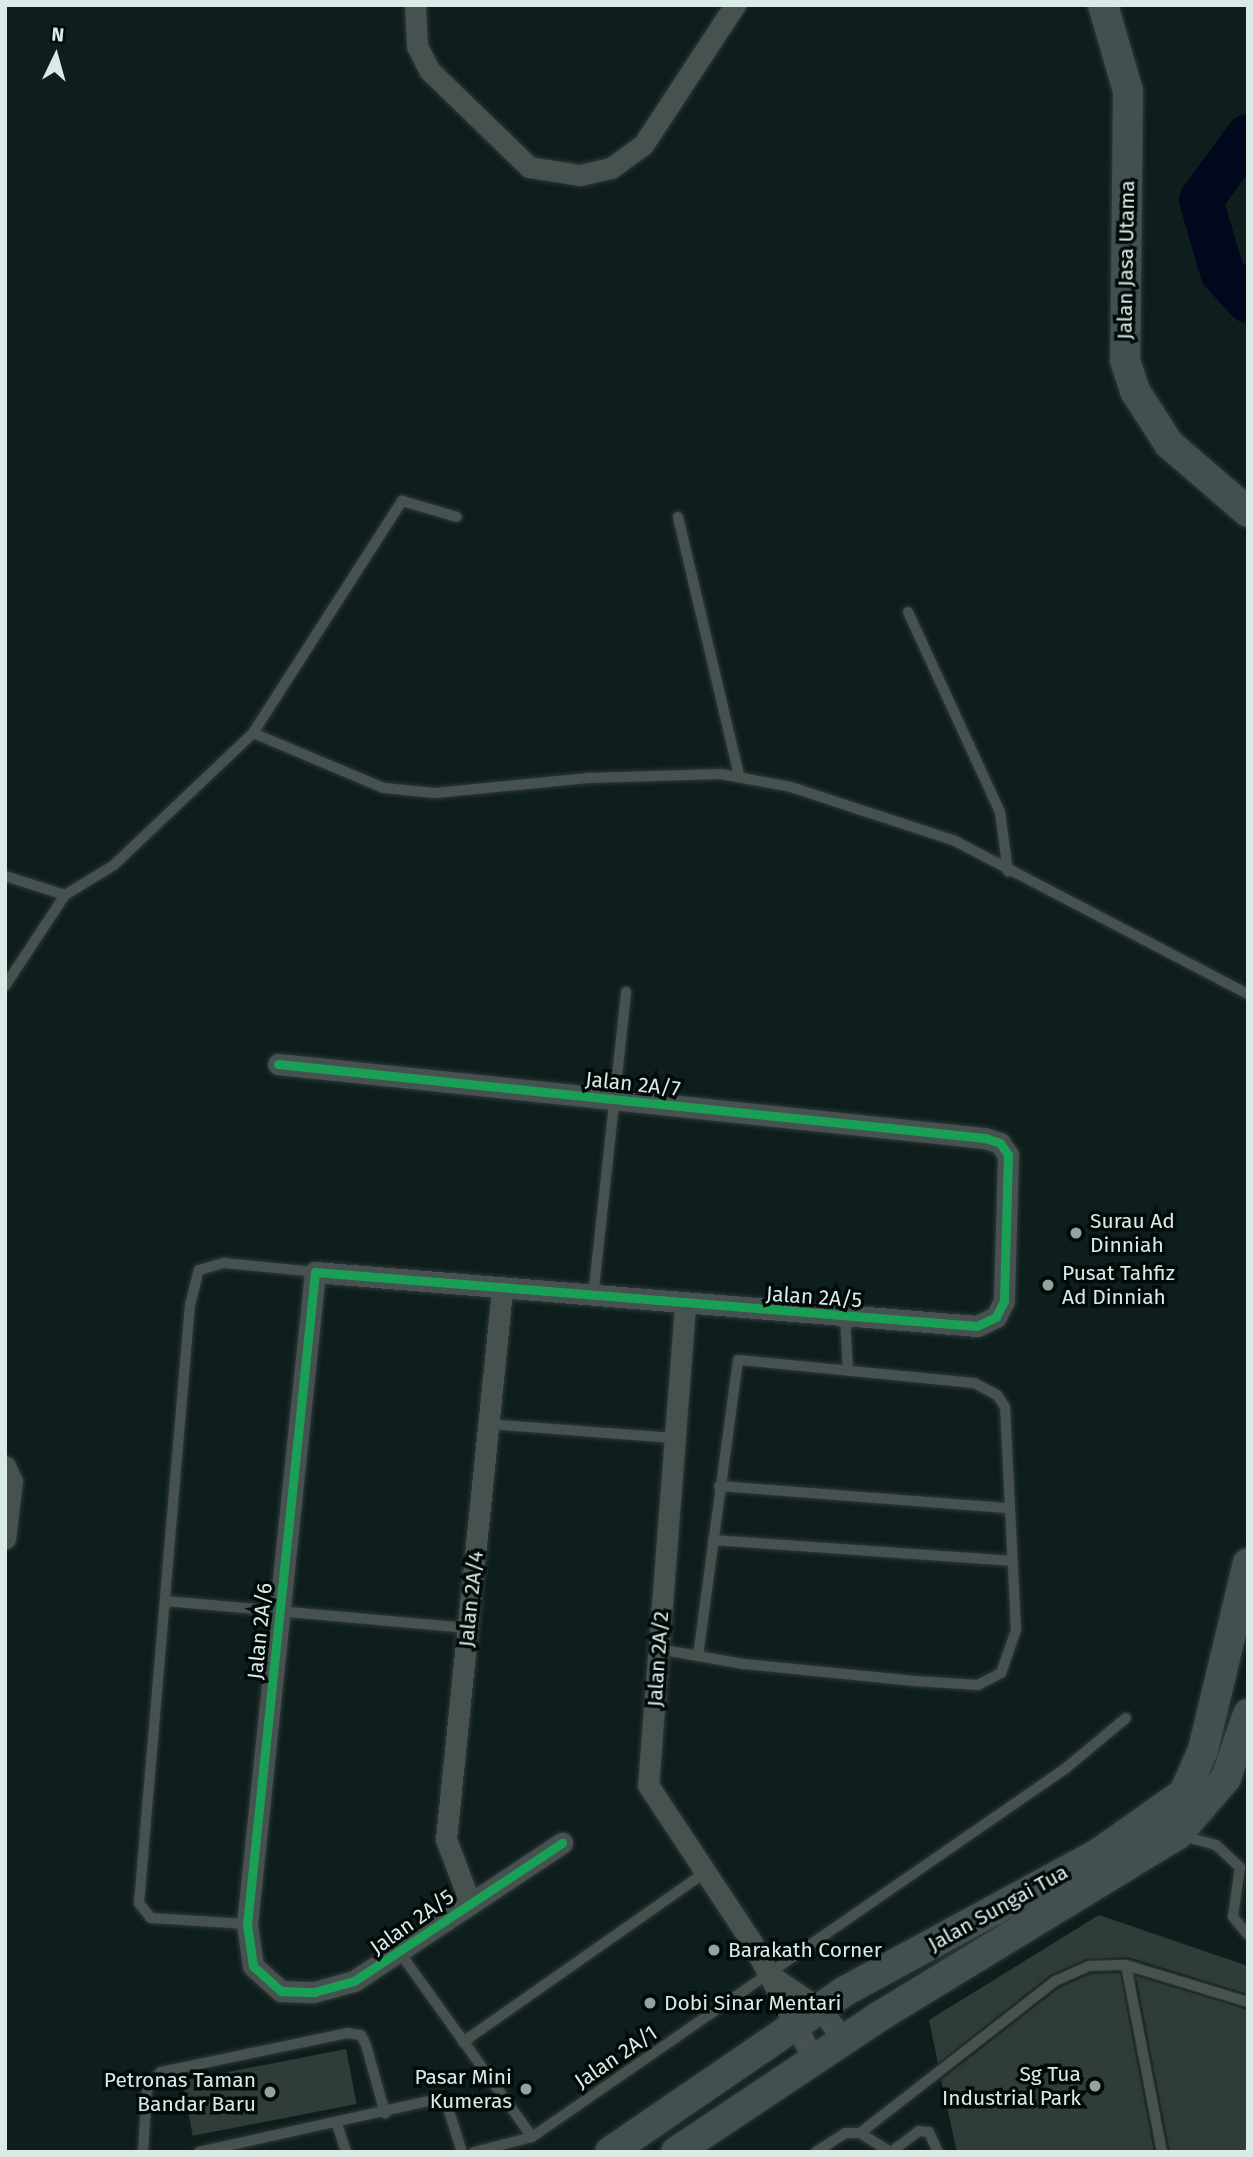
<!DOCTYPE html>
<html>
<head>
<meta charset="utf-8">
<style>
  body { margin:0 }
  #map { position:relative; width:1253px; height:2157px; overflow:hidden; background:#0e1e1c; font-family:"Fira Sans",sans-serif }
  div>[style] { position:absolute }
  .river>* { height:44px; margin:-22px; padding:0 22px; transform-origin:22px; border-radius:22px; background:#01081e }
  .building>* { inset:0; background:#2f3c37; transform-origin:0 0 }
  .roads { filter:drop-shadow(0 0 2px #2e3938) drop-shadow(0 0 2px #2e3938) }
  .lane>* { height:10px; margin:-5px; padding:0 5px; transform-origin:5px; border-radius:5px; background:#465150 }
  .street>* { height:21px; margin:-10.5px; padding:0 10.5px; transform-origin:10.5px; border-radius:10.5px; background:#465150 }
  .secondary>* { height:30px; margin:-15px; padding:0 15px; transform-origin:15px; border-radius:15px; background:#42504f }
  .cycleway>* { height:9px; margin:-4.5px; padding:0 4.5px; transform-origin:4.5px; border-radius:4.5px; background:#1a9f57 }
  .dots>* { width:19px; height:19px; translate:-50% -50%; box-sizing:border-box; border:4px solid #020b0a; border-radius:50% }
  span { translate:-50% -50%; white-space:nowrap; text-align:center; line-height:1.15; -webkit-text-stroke:7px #020b0a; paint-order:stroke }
  .street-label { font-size:21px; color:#d9eae7 }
  .poi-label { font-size:21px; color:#d9eae7 }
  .left { translate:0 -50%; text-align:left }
  .right { translate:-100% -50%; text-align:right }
  .frame { position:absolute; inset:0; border:7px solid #d9eae7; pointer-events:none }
  .north { position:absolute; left:21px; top:21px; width:70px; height:70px; -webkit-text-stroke:5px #020b0a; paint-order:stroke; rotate:5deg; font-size:19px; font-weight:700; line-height:28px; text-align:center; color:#d9eae7 }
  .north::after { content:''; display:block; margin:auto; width:24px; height:32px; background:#d9eae7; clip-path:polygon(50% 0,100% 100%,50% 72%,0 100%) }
</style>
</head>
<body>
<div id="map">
  <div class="river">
    <i style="left:1248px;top:136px;width:79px;rotate:126.3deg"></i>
    <i style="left:1201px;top:200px;width:75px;rotate:73.7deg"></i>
    <i style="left:1222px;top:272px;width:39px;rotate:48deg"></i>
  </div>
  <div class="building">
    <i style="clip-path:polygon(1099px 1915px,1248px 1966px,1248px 1994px,1128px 1957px,1086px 1959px,1050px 1975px,938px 2063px,929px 2020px)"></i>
    <i style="clip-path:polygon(1120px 1973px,1154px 2152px,957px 2152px,941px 2080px,1059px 1988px,1091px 1974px)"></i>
    <i style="clip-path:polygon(1136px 1976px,1248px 2010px,1248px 2152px,1170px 2152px)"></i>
    <i style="left:346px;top:2049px;width:56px;height:167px;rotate:79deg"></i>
  </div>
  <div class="roads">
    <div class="lane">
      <i style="left:678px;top:517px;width:266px;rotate:76.7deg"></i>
      <i style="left:908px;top:612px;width:220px;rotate:65.3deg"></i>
      <i style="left:1000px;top:812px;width:60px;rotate:82.3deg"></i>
      <i style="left:253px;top:733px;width:142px;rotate:22.8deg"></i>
      <i style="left:384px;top:788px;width:51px;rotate:5.6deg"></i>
      <i style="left:435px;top:793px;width:154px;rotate:-5.6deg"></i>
      <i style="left:588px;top:778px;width:133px;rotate:-1.7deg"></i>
      <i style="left:721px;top:774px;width:71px;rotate:10.5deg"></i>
      <i style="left:791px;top:787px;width:173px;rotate:18.2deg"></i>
      <i style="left:955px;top:841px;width:331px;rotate:27.6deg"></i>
      <i style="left:5px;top:876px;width:63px;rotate:17.6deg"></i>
      <i style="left:65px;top:895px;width:57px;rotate:-31.5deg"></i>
      <i style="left:114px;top:865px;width:192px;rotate:-43.5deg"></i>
      <i style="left:253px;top:733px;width:276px;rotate:-57.3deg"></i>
      <i style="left:402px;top:501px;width:57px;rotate:16.2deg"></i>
      <i style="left:5px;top:986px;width:109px;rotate:-56.6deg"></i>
      <i style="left:593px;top:1297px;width:307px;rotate:-83.8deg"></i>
      <i style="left:845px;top:1317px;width:53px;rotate:86.8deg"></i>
      <i style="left:488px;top:1424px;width:188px;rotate:4.3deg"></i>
      <i style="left:719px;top:1486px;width:288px;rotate:4.4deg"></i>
      <i style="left:713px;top:1540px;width:298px;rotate:4deg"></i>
      <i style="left:165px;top:1601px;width:304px;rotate:5.1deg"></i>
      <i style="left:658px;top:1649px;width:87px;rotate:9.9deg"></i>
      <i style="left:744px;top:1664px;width:172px;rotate:5.7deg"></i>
      <i style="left:915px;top:1681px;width:63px;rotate:3.6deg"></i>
      <i style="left:978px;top:1685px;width:26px;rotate:-28deg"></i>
      <i style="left:1001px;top:1673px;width:46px;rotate:-70.8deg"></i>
      <i style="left:1016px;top:1630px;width:223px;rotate:-92.8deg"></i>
      <i style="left:1005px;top:1407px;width:14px;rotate:-124deg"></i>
      <i style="left:997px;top:1395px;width:26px;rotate:-152deg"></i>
      <i style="left:974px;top:1383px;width:237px;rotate:-174.4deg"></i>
      <i style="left:738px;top:1360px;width:297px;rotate:97.7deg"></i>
      <i style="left:1179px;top:1835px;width:38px;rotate:15deg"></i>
      <i style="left:1216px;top:1845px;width:33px;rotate:43deg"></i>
      <i style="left:1240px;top:1867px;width:50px;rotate:98deg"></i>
      <i style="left:1233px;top:1917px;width:23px;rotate:50deg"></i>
      <i style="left:247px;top:1924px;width:96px;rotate:-176.4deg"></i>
      <i style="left:151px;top:1918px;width:19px;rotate:-129deg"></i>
      <i style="left:139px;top:1903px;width:600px;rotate:-85.13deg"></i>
      <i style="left:190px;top:1305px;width:36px;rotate:-76deg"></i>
      <i style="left:199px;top:1270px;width:26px;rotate:-16deg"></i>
      <i style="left:224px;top:1263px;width:91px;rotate:5.6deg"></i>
      <i style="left:400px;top:1953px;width:226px;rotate:54.3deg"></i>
      <i style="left:1126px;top:1965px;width:190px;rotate:79.1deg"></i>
      <i style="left:463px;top:2042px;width:298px;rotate:-35deg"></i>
      <i style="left:337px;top:2124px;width:29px;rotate:72deg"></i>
      <i style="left:860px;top:2133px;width:247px;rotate:-37.9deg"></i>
      <i style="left:1055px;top:1981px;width:37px;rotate:-24deg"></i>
      <i style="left:1089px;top:1966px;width:37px;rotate:-2deg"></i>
      <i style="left:1126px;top:1965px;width:127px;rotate:16.9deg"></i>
      <i style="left:143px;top:2152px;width:63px;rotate:-86.4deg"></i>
      <i style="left:147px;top:2089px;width:22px;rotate:-51deg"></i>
      <i style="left:161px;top:2072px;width:190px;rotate:-11.8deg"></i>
      <i style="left:347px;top:2033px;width:14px;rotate:8deg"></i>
      <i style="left:361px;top:2035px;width:11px;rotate:63deg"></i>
      <i style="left:366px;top:2045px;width:71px;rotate:74.4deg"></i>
      <i style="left:199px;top:2152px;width:245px;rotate:-12.5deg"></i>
      <i style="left:438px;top:2099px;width:11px;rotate:34deg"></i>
      <i style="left:447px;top:2105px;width:49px;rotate:72.3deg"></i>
      <i style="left:474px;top:2152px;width:60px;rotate:-14.5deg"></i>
      <i style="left:532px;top:2137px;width:649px;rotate:-34.64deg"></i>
      <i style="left:1066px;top:1768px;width:78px;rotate:-39.8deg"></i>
      <i style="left:816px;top:2152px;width:35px;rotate:-33deg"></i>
      <i style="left:845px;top:2133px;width:15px"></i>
      <i style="left:860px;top:2133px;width:36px;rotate:32deg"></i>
      <i style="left:891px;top:2152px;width:35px;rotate:-37deg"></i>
      <i style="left:919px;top:2131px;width:10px;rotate:6deg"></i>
      <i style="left:929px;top:2132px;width:22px;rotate:66deg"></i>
    </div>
    <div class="street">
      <i style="left:415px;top:5px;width:41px;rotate:87.2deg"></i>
      <i style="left:417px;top:46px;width:28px;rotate:63deg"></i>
      <i style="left:430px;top:71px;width:138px;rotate:44.1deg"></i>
      <i style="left:529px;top:167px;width:52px;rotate:8.9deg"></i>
      <i style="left:580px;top:175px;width:32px;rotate:-13deg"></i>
      <i style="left:611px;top:168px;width:39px;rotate:-36deg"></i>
      <i style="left:643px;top:145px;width:168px;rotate:-56.7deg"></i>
      <i style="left:278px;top:1064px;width:711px;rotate:5.98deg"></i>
      <i style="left:985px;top:1138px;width:16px;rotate:18deg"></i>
      <i style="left:1000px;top:1143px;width:14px;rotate:56deg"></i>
      <i style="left:1008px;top:1155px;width:146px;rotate:91.6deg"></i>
      <i style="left:1004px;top:1301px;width:18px;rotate:117deg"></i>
      <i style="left:996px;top:1317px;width:21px;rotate:155deg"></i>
      <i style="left:977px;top:1326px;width:664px;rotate:-175.34deg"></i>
      <i style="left:315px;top:1272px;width:656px;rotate:95.95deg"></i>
      <i style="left:247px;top:1924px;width:42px;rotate:81.9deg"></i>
      <i style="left:253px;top:1966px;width:38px;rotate:42deg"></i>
      <i style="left:281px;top:1991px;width:33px;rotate:2deg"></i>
      <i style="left:314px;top:1992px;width:41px;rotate:-15.4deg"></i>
      <i style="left:354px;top:1981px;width:250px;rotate:-33.6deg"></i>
      <i style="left:685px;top:1306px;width:480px;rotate:94.4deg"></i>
      <i style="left:648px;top:1785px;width:187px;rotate:56.6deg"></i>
      <i style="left:751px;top:1941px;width:135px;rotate:62.1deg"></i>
      <i style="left:5px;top:1466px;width:17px;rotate:65deg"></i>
      <i style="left:12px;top:1481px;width:58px;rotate:96.9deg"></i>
      <i style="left:470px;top:1903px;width:68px;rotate:-110.6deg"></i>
      <i style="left:446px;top:1839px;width:551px;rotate:-84.17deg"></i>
      <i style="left:771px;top:1976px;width:59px;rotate:34deg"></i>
      <i style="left:820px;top:2009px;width:39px;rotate:52deg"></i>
    </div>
    <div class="secondary">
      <i style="left:1103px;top:5px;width:90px;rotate:73.8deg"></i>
      <i style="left:1128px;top:91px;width:269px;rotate:90.6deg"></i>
      <i style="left:1125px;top:360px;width:33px;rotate:72deg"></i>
      <i style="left:1135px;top:391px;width:63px;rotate:57.3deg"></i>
      <i style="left:1169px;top:444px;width:104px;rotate:40.7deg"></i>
      <i style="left:610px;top:2152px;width:287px;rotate:-34.4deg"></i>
      <i style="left:847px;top:1990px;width:287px;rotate:-28.5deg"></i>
      <i style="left:1099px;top:1853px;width:104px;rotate:-35.2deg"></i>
      <i style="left:1184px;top:1793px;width:47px;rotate:-66.2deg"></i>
      <i style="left:1203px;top:1750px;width:192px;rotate:-76.5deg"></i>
      <i style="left:676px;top:2152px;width:245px;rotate:-33.7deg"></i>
      <i style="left:880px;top:2016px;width:348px;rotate:-31.4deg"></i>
      <i style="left:1177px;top:1835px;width:75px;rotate:-49.3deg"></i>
      <i style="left:1226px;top:1778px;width:68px;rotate:-71deg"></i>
    </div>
  </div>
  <div class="cycleway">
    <i style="left:278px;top:1064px;width:711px;rotate:5.98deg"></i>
    <i style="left:985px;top:1138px;width:16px;rotate:18deg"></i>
    <i style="left:1000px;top:1143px;width:14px;rotate:56deg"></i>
    <i style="left:1008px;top:1155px;width:146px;rotate:91.6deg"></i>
    <i style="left:1004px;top:1301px;width:18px;rotate:117deg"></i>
    <i style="left:996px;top:1317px;width:21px;rotate:155deg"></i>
    <i style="left:977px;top:1326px;width:664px;rotate:-175.34deg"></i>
    <i style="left:315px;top:1272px;width:656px;rotate:95.95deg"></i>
    <i style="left:247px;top:1924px;width:42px;rotate:81.9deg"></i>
    <i style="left:253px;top:1966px;width:38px;rotate:42deg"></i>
    <i style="left:281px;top:1991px;width:33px;rotate:2deg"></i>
    <i style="left:314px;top:1992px;width:41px;rotate:-15.4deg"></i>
    <i style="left:354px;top:1981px;width:250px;rotate:-33.6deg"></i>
  </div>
  <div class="dots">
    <i style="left:1076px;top:1233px;background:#92a3a0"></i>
    <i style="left:1048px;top:1285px;background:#92a3a0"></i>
    <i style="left:714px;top:1950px;background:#92a3a0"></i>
    <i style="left:650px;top:2003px;background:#92a3a0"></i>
    <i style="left:1095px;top:2086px;background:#92a3a0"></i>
    <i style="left:526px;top:2089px;background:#92a3a0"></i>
    <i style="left:270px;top:2092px;background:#92a3a0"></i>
  </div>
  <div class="street-label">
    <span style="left:1126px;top:260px;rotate:-89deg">Jalan Jasa Utama</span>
    <span style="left:633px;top:1084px;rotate:6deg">Jalan 2A/7</span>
    <span style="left:814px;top:1297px;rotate:4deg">Jalan 2A/5</span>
    <span style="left:471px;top:1599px;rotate:-84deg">Jalan 2A/4</span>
    <span style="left:260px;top:1631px;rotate:-84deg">Jalan 2A/6</span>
    <span style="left:658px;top:1659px;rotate:-86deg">Jalan 2A/2</span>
    <span style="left:998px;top:1908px;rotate:-29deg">Jalan Sungai Tua</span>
    <span style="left:412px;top:1922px;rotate:-35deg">Jalan 2A/5</span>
    <span style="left:616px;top:2057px;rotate:-34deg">Jalan 2A/1</span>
  </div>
  <div class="poi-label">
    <span class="left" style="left:1090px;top:1233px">Surau Ad<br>Dinniah</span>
    <span class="left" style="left:1062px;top:1285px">Pusat Tahfiz<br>Ad Dinniah</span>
    <span class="left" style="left:728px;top:1950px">Barakath Corner</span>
    <span class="left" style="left:664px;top:2003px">Dobi Sinar Mentari</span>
    <span class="right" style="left:1081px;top:2086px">Sg Tua<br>Industrial Park</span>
    <span class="right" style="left:512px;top:2089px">Pasar Mini<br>Kumeras</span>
    <span class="right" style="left:256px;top:2092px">Petronas Taman<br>Bandar Baru</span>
  </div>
  <div class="frame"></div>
  <div class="north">N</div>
</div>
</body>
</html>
